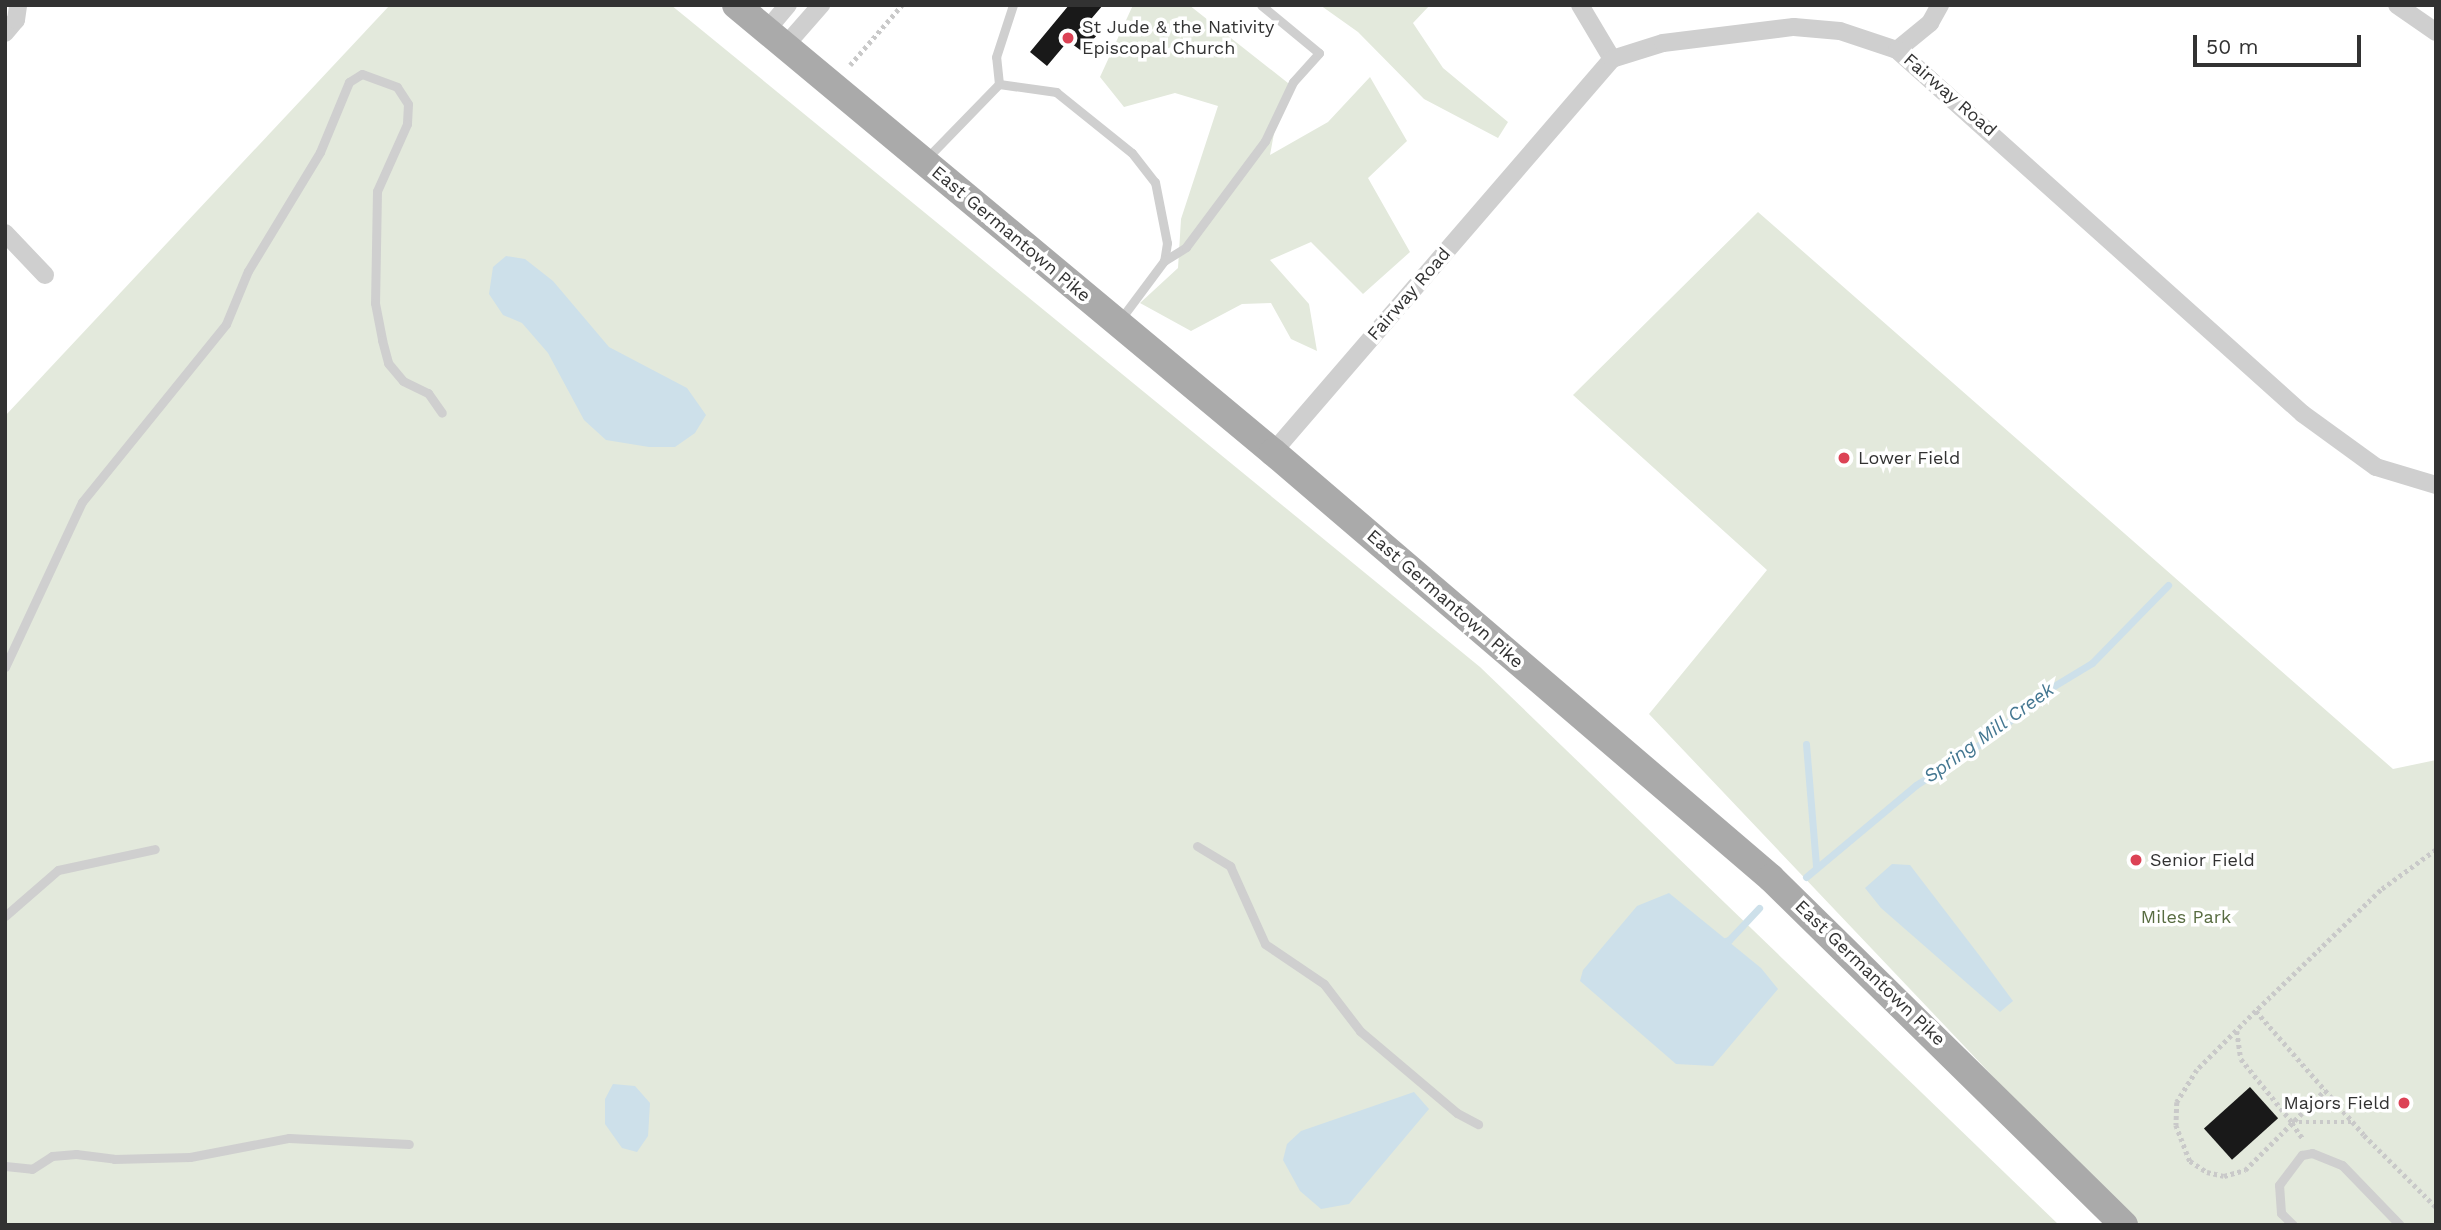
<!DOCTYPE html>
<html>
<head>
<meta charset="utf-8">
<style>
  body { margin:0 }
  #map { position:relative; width:2441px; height:1230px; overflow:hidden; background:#fff; font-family:"Work Sans",sans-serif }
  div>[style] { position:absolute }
  .green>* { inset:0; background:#e3e9dc }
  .water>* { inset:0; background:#cde0ea }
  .stream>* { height:7px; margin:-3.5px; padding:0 3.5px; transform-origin:3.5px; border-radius:3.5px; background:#cde0ea }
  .building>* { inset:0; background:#191919; transform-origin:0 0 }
  .path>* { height:4.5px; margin-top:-2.25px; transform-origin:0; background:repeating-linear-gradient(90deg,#c9c9c9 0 3.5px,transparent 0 7px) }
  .lane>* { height:9px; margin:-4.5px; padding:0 4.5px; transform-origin:4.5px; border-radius:4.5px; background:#cfcfcf }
  .street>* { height:18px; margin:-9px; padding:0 9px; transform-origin:9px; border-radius:9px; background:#cfcfcf }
  .primary>* { height:28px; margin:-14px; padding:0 14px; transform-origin:14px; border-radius:14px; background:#aaa }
  .dots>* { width:19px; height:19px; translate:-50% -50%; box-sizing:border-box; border:4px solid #fff; border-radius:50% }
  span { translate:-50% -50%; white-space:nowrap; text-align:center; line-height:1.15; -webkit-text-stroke:7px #fff; paint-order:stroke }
  .poi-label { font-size:18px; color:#323232 }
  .left { translate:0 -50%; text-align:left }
  .right { translate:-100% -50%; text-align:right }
  .street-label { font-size:18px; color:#323232 }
  .park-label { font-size:18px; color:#586c41 }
  .water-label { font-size:19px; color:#447791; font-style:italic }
  .frame { position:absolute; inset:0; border:7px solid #323232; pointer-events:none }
  .scale { position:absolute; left:2193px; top:35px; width:168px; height:32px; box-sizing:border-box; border:4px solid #323232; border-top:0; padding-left:9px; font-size:21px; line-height:24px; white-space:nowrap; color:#323232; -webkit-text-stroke:5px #fff; paint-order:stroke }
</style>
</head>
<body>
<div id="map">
  <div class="green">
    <i style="clip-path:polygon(390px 5px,671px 5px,1480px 667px,2059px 1225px,5px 1225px,5px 416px)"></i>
    <i style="clip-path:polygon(1133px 5px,1189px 5px,1293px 87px,1277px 117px,1270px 155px,1328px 122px,1370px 77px,1407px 141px,1368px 178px,1410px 252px,1363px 294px,1311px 242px,1270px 260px,1309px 304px,1317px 351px,1291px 339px,1271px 303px,1242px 304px,1191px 331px,1140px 303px,1178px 268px,1181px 219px,1218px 106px,1175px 93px,1124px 107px,1100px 77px)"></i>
    <i style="clip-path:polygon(1320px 5px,1430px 5px,1413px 23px,1443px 68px,1508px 122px,1498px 138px,1424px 99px,1358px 32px)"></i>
    <i style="clip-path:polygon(1758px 212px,2393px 769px,2436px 760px,2436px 1225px,2134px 1225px,1649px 714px,1767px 570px,1573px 395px)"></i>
  </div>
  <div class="water">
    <i style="clip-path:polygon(506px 256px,525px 259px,553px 281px,609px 347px,687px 388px,706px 415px,695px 433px,675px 447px,649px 447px,606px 440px,584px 420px,548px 353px,522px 323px,503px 315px,489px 294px,493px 267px)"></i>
    <i style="clip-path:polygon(1892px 864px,1910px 865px,1979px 955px,2013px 1001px,2000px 1012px,1881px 908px,1865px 888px)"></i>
    <i style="clip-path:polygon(1669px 893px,1761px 968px,1778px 989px,1713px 1066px,1676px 1064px,1580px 981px,1583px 970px,1637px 906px)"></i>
    <i style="clip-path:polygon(613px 1084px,635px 1086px,650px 1103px,648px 1136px,637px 1152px,622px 1148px,605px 1124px,605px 1099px)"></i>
    <i style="clip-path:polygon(1414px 1092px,1429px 1109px,1349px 1204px,1321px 1209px,1300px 1191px,1283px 1160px,1287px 1144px,1301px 1131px)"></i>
  </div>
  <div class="stream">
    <i style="left:1806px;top:744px;width:122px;rotate:85.3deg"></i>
    <i style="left:1806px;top:877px;width:143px;rotate:-39.9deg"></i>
    <i style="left:1916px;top:785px;width:85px;rotate:-32.6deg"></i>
    <i style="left:1988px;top:739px;width:73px;rotate:-40deg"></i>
    <i style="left:2044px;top:692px;width:56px;rotate:-31.1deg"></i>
    <i style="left:2092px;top:663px;width:109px;rotate:-45.7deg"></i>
    <i style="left:1721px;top:942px;width:8px;rotate:-14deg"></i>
    <i style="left:1729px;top:940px;width:44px;rotate:-46.8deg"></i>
  </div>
  <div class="building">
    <i style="clip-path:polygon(1069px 5px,1103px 5px,1086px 25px,1097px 35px,1083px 52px,1068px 41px,1047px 66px,1030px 52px)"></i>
    <i style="left:2250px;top:1087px;width:42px;height:62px;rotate:48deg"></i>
  </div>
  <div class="path">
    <i style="left:850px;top:65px;width:79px;rotate:-49.1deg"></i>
    <i style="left:2436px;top:850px;width:68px;rotate:144deg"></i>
    <i style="left:2381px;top:890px;width:174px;rotate:135.9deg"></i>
    <i style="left:2256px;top:1011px;width:164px;rotate:48.9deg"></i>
    <i style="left:2364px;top:1135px;width:102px;rotate:45deg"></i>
    <i style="left:2256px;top:1011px;width:83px;rotate:135deg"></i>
    <i style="left:2197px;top:1070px;width:38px;rotate:122deg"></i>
    <i style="left:2177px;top:1102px;width:23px;rotate:92deg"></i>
    <i style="left:2176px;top:1125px;width:39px;rotate:69deg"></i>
    <i style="left:2190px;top:1161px;width:20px;rotate:33deg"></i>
    <i style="left:2207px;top:1172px;width:17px;rotate:13deg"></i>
    <i style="left:2224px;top:1176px;width:22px;rotate:-16deg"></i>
    <i style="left:2245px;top:1170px;width:113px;rotate:-45deg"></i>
    <i style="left:2237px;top:1031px;width:28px;rotate:82deg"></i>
    <i style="left:2241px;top:1059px;width:81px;rotate:51deg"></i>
    <i style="left:2292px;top:1122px;width:60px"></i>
    <i style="left:2292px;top:1123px;width:19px;rotate:55deg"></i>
  </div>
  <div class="lane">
    <i style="left:999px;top:84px;width:58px;rotate:8deg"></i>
    <i style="left:1056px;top:92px;width:97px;rotate:38.8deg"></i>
    <i style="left:1132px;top:153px;width:37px;rotate:52deg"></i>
    <i style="left:1155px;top:182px;width:62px;rotate:78.9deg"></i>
    <i style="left:1167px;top:243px;width:18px;rotate:99deg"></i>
    <i style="left:999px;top:84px;width:27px;rotate:-96deg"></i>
    <i style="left:996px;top:57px;width:55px;rotate:-71.9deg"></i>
    <i style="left:927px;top:158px;width:103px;rotate:-45.8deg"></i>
    <i style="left:1120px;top:320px;width:74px;rotate:-53.3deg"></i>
    <i style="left:1164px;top:261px;width:26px;rotate:-32deg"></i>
    <i style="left:1186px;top:247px;width:132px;rotate:-53.3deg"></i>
    <i style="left:1265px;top:141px;width:65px;rotate:-64.6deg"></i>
    <i style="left:1293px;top:82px;width:39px;rotate:-48deg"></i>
    <i style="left:1319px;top:53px;width:75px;rotate:-140.4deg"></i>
    <i style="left:5px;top:667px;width:182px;rotate:-65deg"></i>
    <i style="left:82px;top:502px;width:229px;rotate:-51deg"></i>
    <i style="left:226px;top:324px;width:57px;rotate:-67.5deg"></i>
    <i style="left:248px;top:271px;width:139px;rotate:-58.8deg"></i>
    <i style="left:320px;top:152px;width:76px;rotate:-67.5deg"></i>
    <i style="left:349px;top:82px;width:15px;rotate:-32deg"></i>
    <i style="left:362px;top:74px;width:37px;rotate:20deg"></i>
    <i style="left:397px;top:87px;width:20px;rotate:57deg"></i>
    <i style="left:408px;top:104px;width:20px;rotate:93deg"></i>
    <i style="left:407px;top:124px;width:73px;rotate:114.1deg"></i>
    <i style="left:377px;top:191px;width:112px;rotate:91deg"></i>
    <i style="left:375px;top:303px;width:38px;rotate:79deg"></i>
    <i style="left:382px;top:340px;width:24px;rotate:75deg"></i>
    <i style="left:388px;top:363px;width:23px;rotate:50deg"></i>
    <i style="left:403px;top:381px;width:28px;rotate:26deg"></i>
    <i style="left:428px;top:393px;width:24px;rotate:55deg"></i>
    <i style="left:1197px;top:846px;width:39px;rotate:31deg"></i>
    <i style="left:1230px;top:866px;width:85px;rotate:65.8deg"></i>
    <i style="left:1265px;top:944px;width:71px;rotate:34.1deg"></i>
    <i style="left:1324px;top:984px;width:59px;rotate:52.5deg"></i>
    <i style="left:1360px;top:1031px;width:127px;rotate:40.2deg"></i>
    <i style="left:1457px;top:1113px;width:24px;rotate:28deg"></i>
    <i style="left:5px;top:916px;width:70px;rotate:-41deg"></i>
    <i style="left:58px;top:870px;width:99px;rotate:-12.2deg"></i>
    <i style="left:5px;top:1166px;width:27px;rotate:6deg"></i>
    <i style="left:32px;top:1169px;width:24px;rotate:-33deg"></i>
    <i style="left:52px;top:1156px;width:24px;rotate:-5deg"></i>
    <i style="left:76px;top:1154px;width:38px;rotate:7deg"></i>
    <i style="left:114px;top:1159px;width:76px;rotate:-1.5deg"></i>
    <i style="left:190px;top:1157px;width:101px;rotate:-10.9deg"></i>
    <i style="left:289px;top:1138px;width:120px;rotate:2.9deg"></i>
    <i style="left:2293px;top:1225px;width:17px;rotate:-135deg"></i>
    <i style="left:2281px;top:1213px;width:28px;rotate:-94deg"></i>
    <i style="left:2279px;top:1185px;width:38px;rotate:-53deg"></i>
    <i style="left:2302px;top:1155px;width:10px;rotate:-11deg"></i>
    <i style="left:2312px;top:1153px;width:32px;rotate:22deg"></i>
    <i style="left:2342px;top:1165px;width:83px;rotate:46deg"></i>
  </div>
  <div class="street">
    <i style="left:1580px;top:5px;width:63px;rotate:59.3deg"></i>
    <i style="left:2397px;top:5px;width:47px;rotate:34.7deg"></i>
    <i style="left:766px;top:31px;width:34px;rotate:-50deg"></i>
    <i style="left:5px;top:33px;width:17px;rotate:-50deg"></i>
    <i style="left:16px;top:20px;width:15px;rotate:-82deg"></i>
    <i style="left:785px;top:46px;width:55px;rotate:-48.7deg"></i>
    <i style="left:1897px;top:50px;width:43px;rotate:-39.3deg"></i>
    <i style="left:1930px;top:23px;width:21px;rotate:-61deg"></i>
    <i style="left:5px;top:233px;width:58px;rotate:46.4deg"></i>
    <i style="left:1273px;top:452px;width:519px;rotate:-49.22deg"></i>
    <i style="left:1612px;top:59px;width:53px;rotate:-17.4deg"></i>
    <i style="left:1663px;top:43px;width:132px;rotate:-7deg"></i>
    <i style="left:1794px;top:27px;width:46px;rotate:5deg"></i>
    <i style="left:1840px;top:31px;width:60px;rotate:18.4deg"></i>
    <i style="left:1897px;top:50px;width:545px;rotate:41.88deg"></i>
    <i style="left:2303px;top:414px;width:90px;rotate:36deg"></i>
    <i style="left:2376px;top:467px;width:63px;rotate:16.7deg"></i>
  </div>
  <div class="primary">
    <i style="left:736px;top:5px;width:699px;rotate:39.77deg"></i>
    <i style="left:1273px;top:452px;width:655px;rotate:40.54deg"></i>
    <i style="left:1771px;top:878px;width:495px;rotate:44.5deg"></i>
  </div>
  <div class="dots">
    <i style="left:1068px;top:38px;background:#dc4255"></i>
    <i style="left:1844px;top:458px;background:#dc4255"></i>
    <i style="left:2136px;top:860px;background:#dc4255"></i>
    <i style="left:2404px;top:1103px;background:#dc4255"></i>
  </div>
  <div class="poi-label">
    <span class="left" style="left:1082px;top:38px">St Jude &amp; the Nativity<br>Episcopal Church</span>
    <span class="left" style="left:1858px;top:458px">Lower Field</span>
    <span class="left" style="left:2150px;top:860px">Senior Field</span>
    <span class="right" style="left:2390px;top:1103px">Majors Field</span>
  </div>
  <div class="street-label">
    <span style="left:1950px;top:95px;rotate:41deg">Fairway Road</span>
    <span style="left:1011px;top:234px;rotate:40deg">East Germantown Pike</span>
    <span style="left:1409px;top:294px;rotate:-49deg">Fairway Road</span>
    <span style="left:1445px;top:599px;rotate:41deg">East Germantown Pike</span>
    <span style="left:1870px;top:973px;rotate:44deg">East Germantown Pike</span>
  </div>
  <div class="park-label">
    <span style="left:2186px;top:917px">Miles Park</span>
  </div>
  <div class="water-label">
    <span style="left:1989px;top:733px;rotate:-36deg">Spring Mill Creek</span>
  </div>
  <div class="frame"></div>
  <div class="scale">50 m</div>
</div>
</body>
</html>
